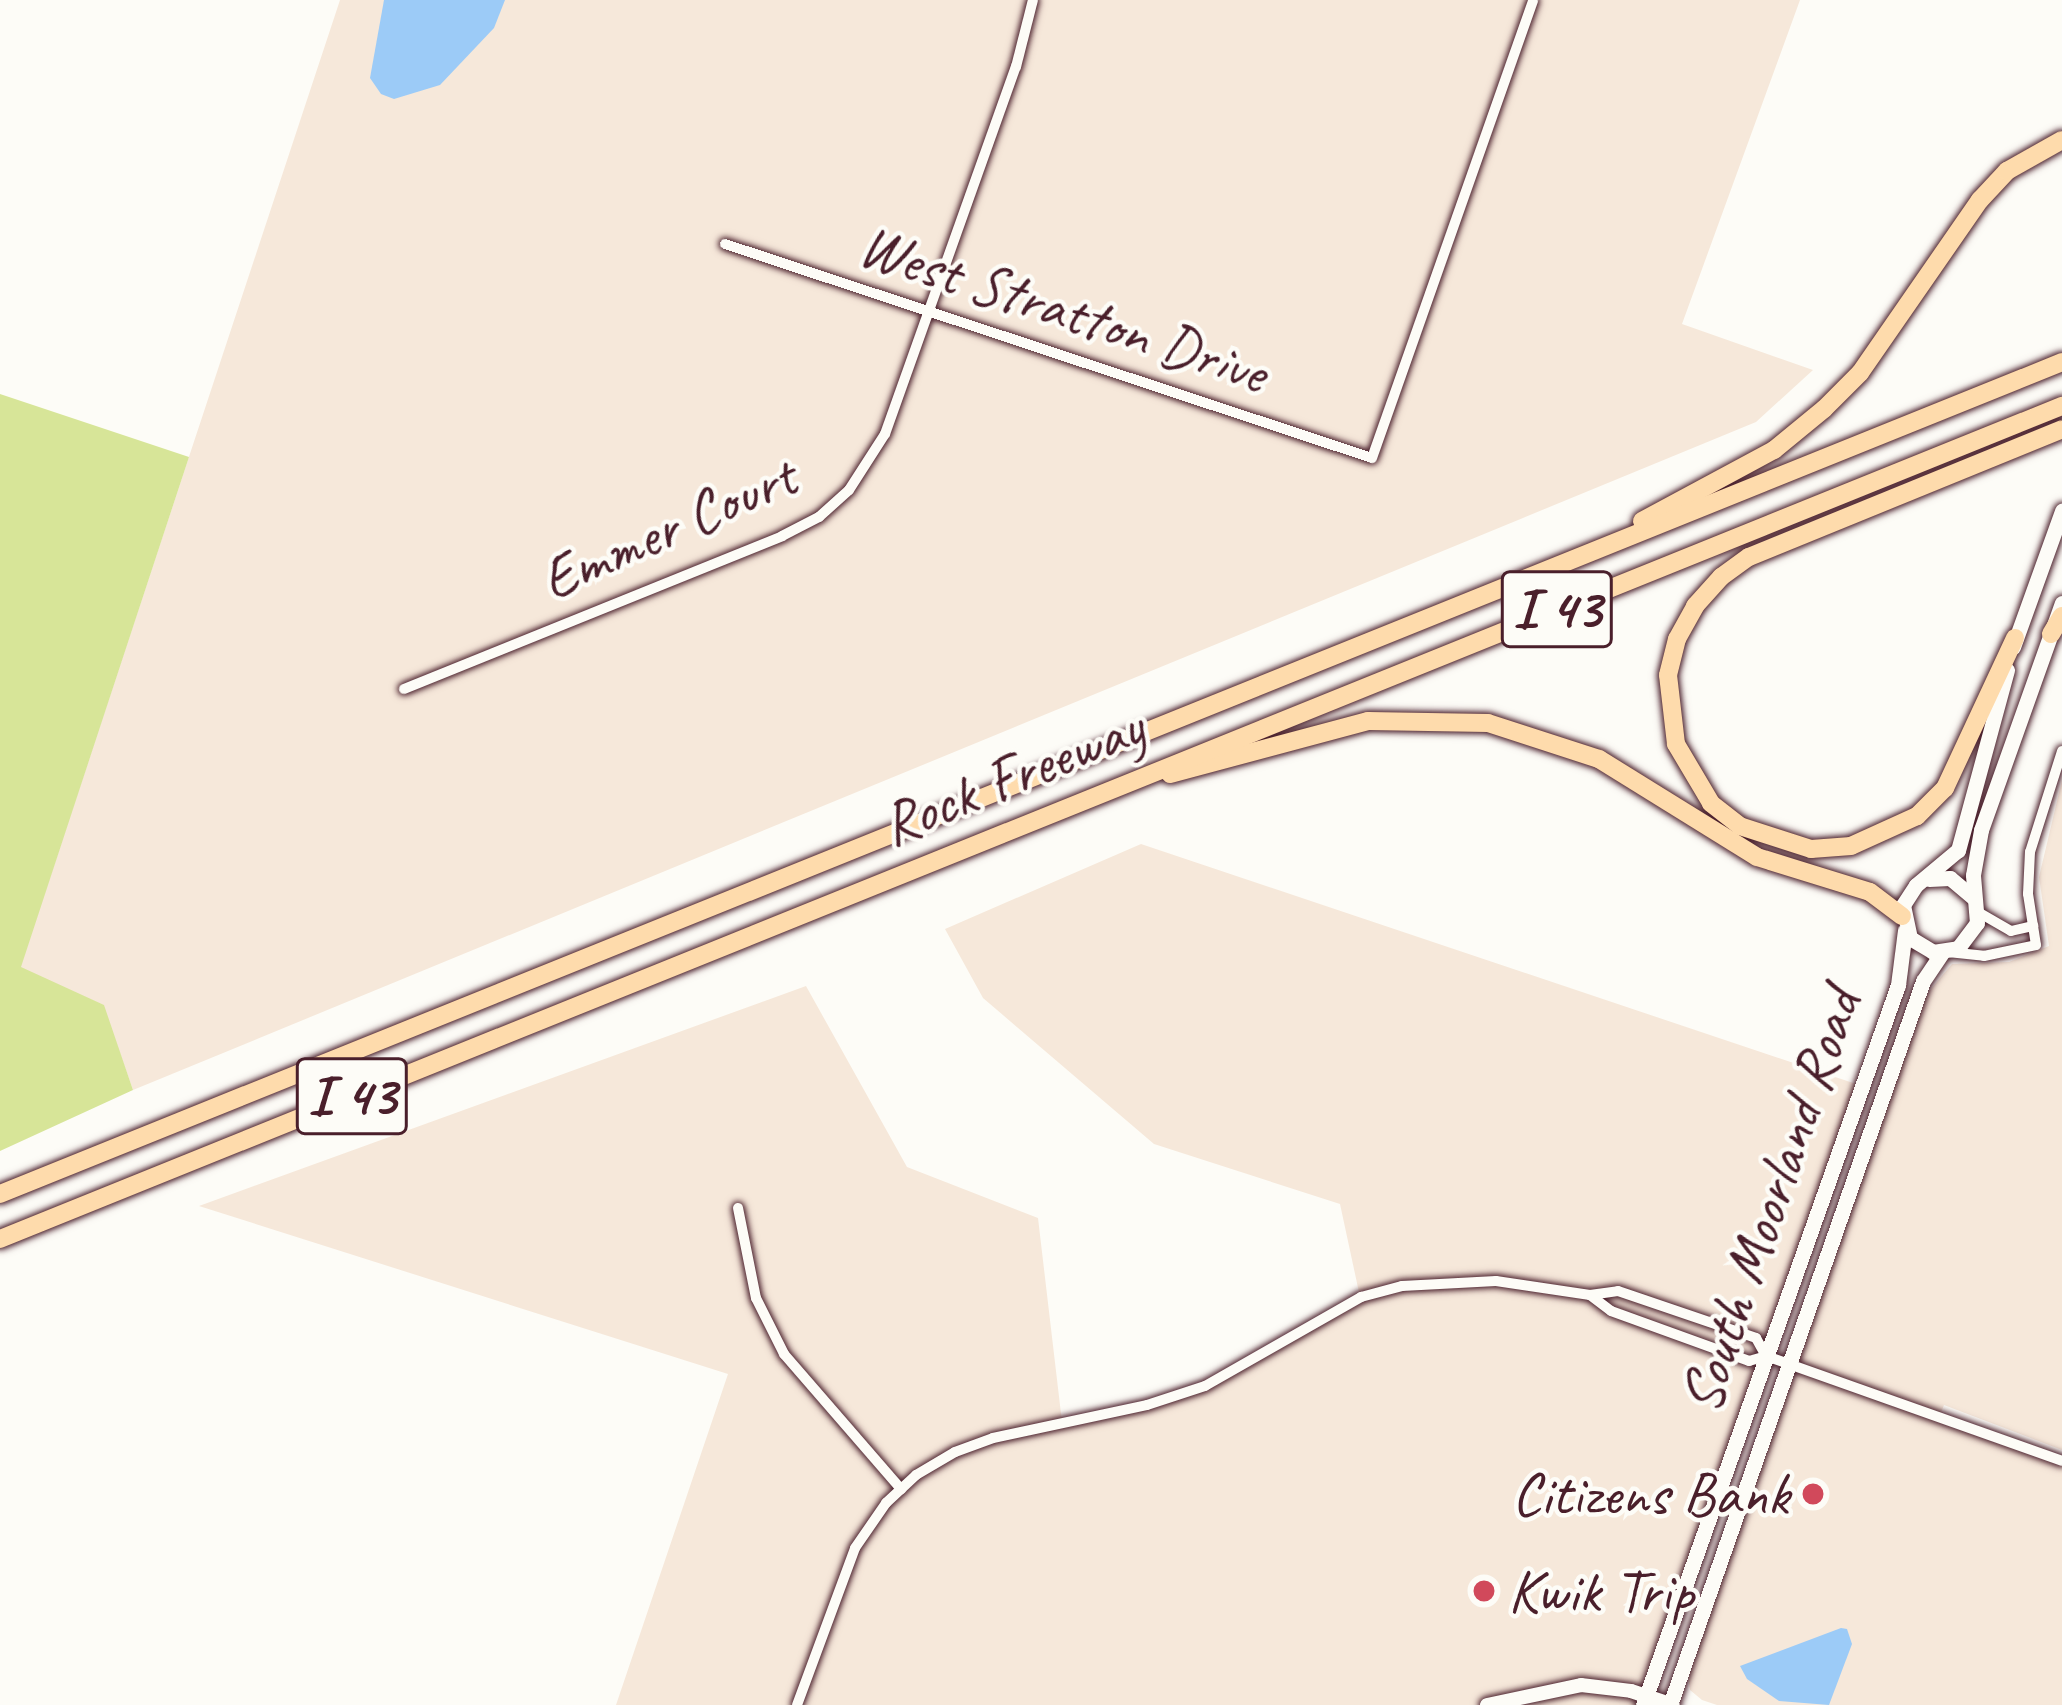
<!DOCTYPE html>
<html>
<head>
<meta charset="utf-8">
<style>
  body { margin:0 }
  #map { position:relative; width:2062px; height:1705px; overflow:hidden; background:#fdfcf7; font-family:Caveat,sans-serif }
  div>[style] { position:absolute }
  .built>* { inset:0; background:#f6e8da }
  .green>* { inset:0; background:#d7e598 }
  .water>* { inset:0; background:#9ccbf7 }
  .roads { filter:drop-shadow(0 0 3px #4a1f2b) drop-shadow(0 0 3px #4a1f2b) }
  .minor>* { height:10px; margin:-5px; padding:0 5px; transform-origin:5px; border-radius:5px; background:#fdfcf7 }
  .tertiary>* { height:14px; margin:-7px; padding:0 7px; transform-origin:7px; border-radius:7px; background:#fdfcf7 }
  .secondary>* { height:15px; margin:-7.5px; padding:0 7.5px; transform-origin:7.5px; border-radius:7.5px; background:#fdfcf7 }
  .motorway>* { height:18px; margin:-9px; padding:0 9px; transform-origin:9px; border-radius:9px; background:#fedbac }
  .dots>* { width:33px; height:33px; translate:-50% -50%; box-sizing:border-box; border:6px solid #fdfcf7; border-radius:50% }
  span { translate:-50% -50%; white-space:nowrap; text-align:center; line-height:1.15; -webkit-text-stroke:9px #fdfcf7; paint-order:stroke }
  .shield-label span { padding:3px 9px; background:#fdfcf7; border:3px solid; border-radius:9px; -webkit-text-stroke-width:0 }
  .shield-label { font-size:57px; color:#4a1f2b; font-weight:700 }
  .street-label { font-size:60px; color:#4a1f2b }
  .poi-label { font-size:60px; color:#4a1f2b }
  .right { translate:-100% -50%; text-align:right }
  .left { translate:0 -50%; text-align:left }
</style>
</head>
<body>
<div id="map">
  <div class="built">
    <i style="clip-path:polygon(340px 0,1800px 0,1682px 324px,1813px 370px,1756px 422px,133px 1090px,103px 1005px,20px 968px)"></i>
    <i style="clip-path:polygon(2062px 780px,2062px 1450px,1944px 1405px,1937px 1422px,2062px 1466px,2062px 1705px,1717px 1705px,1702px 1700px,1690px 1690px,1688px 1675px,1926px 995px,1952px 964px,2009px 962px,2049px 946px,2039px 877px)"></i>
    <i style="clip-path:polygon(1141px 844px,1862px 1086px,1643px 1705px,616px 1705px,728px 1374px,199px 1206px,806px 986px,907px 1167px,1038px 1218px,1062px 1422px,1173px 1397px,1360px 1297px,1340px 1204px,1154px 1144px,983px 998px,945px 929px)"></i>
  </div>
  <div class="green">
    <i style="clip-path:polygon(0 394px,189px 457px,21px 967px,104px 1005px,133px 1090px,0 1151px)"></i>
  </div>
  <div class="water">
    <i style="clip-path:polygon(384px 0,505px 0,494px 28px,440px 85px,394px 99px,381px 94px,370px 78px)"></i>
    <i style="clip-path:polygon(1841px 1628px,1847px 1629px,1852px 1644px,1829px 1705px,1779px 1701px,1747px 1679px,1740px 1666px)"></i>
  </div>
  <div class="roads">
    <div class="minor">
      <i style="left:725px;top:244px;width:681px;rotate:18.3deg"></i>
      <i style="left:1372px;top:458px;width:485px;rotate:-70.6deg"></i>
      <i style="left:404px;top:689px;width:408px;rotate:-22deg"></i>
      <i style="left:782px;top:536px;width:42px;rotate:-27.2deg"></i>
      <i style="left:819px;top:517px;width:40px;rotate:-42deg"></i>
      <i style="left:849px;top:490px;width:67px;rotate:-57.3deg"></i>
      <i style="left:885px;top:434px;width:390px;rotate:-70.4deg"></i>
      <i style="left:1016px;top:67px;width:69px;rotate:-75.8deg"></i>
      <i style="left:1978px;top:912px;width:38px;rotate:30deg"></i>
      <i style="left:2011px;top:931px;width:23px;rotate:-13deg"></i>
      <i style="left:1948px;top:952px;width:36px;rotate:6deg"></i>
      <i style="left:1984px;top:956px;width:53px;rotate:-11.9deg"></i>
      <i style="left:2036px;top:945px;width:52px;rotate:-98.9deg"></i>
      <i style="left:2028px;top:894px;width:42px;rotate:-87.3deg"></i>
      <i style="left:2030px;top:852px;width:106px;rotate:-72.4deg"></i>
      <i style="left:738px;top:1208px;width:92px;rotate:78.7deg"></i>
      <i style="left:756px;top:1298px;width:63px;rotate:63.4deg"></i>
      <i style="left:784px;top:1354px;width:179px;rotate:49.1deg"></i>
      <i style="left:1590px;top:1295px;width:26px;rotate:37deg"></i>
      <i style="left:1611px;top:1311px;width:147px;rotate:19.9deg"></i>
      <i style="left:1749px;top:1361px;width:18px;rotate:-16deg"></i>
      <i style="left:1766px;top:1356px;width:314px;rotate:19.5deg"></i>
      <i style="left:797px;top:1705px;width:167px;rotate:-69.7deg"></i>
      <i style="left:855px;top:1548px;width:55px;rotate:-55.4deg"></i>
      <i style="left:886px;top:1503px;width:41px;rotate:-43deg"></i>
      <i style="left:916px;top:1475px;width:45px;rotate:-30.5deg"></i>
      <i style="left:955px;top:1452px;width:40px;rotate:-20.2deg"></i>
      <i style="left:993px;top:1438px;width:157px;rotate:-12.1deg"></i>
      <i style="left:1147px;top:1405px;width:61px;rotate:-18.1deg"></i>
      <i style="left:1205px;top:1386px;width:180px;rotate:-29.7deg"></i>
      <i style="left:1361px;top:1297px;width:42px;rotate:-15deg"></i>
      <i style="left:1402px;top:1286px;width:94px;rotate:-3deg"></i>
      <i style="left:1496px;top:1281px;width:95px;rotate:8.5deg"></i>
      <i style="left:1590px;top:1295px;width:28px;rotate:-8deg"></i>
      <i style="left:1618px;top:1291px;width:146px;rotate:18.8deg"></i>
      <i style="left:1756px;top:1338px;width:21px;rotate:61deg"></i>
    </div>
    <div class="tertiary">
      <i style="left:1487px;top:1705px;width:96px;rotate:-12deg"></i>
      <i style="left:1581px;top:1685px;width:50px;rotate:6.8deg"></i>
      <i style="left:1631px;top:1691px;width:44px;rotate:18.4deg"></i>
    </div>
    <div class="secondary">
      <i style="left:2013px;top:647px;width:145px;rotate:-70.2deg"></i>
      <i style="left:2007px;top:670px;width:187px;rotate:105.2deg"></i>
      <i style="left:1958px;top:850px;width:55px;rotate:140.2deg"></i>
      <i style="left:1916px;top:885px;width:24px;rotate:123deg"></i>
      <i style="left:1903px;top:905px;width:34px;rotate:78deg"></i>
      <i style="left:1910px;top:938px;width:27px;rotate:31deg"></i>
      <i style="left:1933px;top:952px;width:25px;rotate:-9deg"></i>
      <i style="left:1958px;top:948px;width:31px;rotate:-53deg"></i>
      <i style="left:1977px;top:923px;width:48px;rotate:-94.8deg"></i>
      <i style="left:1973px;top:875px;width:46px;rotate:-79.9deg"></i>
      <i style="left:1981px;top:830px;width:241px;rotate:-70.4deg"></i>
      <i style="left:1929px;top:879px;width:21px;rotate:-3deg"></i>
      <i style="left:1950px;top:878px;width:31px;rotate:40deg"></i>
      <i style="left:1643px;top:1705px;width:764px;rotate:-70.5deg"></i>
      <i style="left:1898px;top:985px;width:55px;rotate:-82.7deg"></i>
      <i style="left:1670px;top:1705px;width:767px;rotate:-70.74deg"></i>
      <i style="left:1923px;top:981px;width:34px;rotate:-56deg"></i>
    </div>
    <div class="motorway">
      <i style="left:1642px;top:521px;width:150px;rotate:-28.3deg"></i>
      <i style="left:1774px;top:450px;width:65px;rotate:-39.4deg"></i>
      <i style="left:1824px;top:409px;width:51px;rotate:-45deg"></i>
      <i style="left:1860px;top:373px;width:211px;rotate:-55.3deg"></i>
      <i style="left:1980px;top:200px;width:40px;rotate:-47deg"></i>
      <i style="left:2007px;top:171px;width:63px;rotate:-29.4deg"></i>
      <i style="left:2051px;top:634px;width:21px;rotate:-59deg"></i>
      <i style="left:2015px;top:638px;width:166px;rotate:115deg"></i>
      <i style="left:1945px;top:788px;width:40px;rotate:135deg"></i>
      <i style="left:1917px;top:816px;width:72px;rotate:155.6deg"></i>
      <i style="left:1851px;top:846px;width:40px;rotate:175.7deg"></i>
      <i style="left:1811px;top:849px;width:75px;rotate:-162.1deg"></i>
      <i style="left:1740px;top:826px;width:37px;rotate:-142deg"></i>
      <i style="left:1711px;top:803px;width:69px;rotate:-120.7deg"></i>
      <i style="left:1676px;top:744px;width:69px;rotate:-96.6deg"></i>
      <i style="left:1668px;top:675px;width:37px;rotate:-76deg"></i>
      <i style="left:1677px;top:639px;width:38px;rotate:-61deg"></i>
      <i style="left:1695px;top:606px;width:39px;rotate:-48deg"></i>
      <i style="left:1721px;top:577px;width:34px;rotate:-36deg"></i>
      <i style="left:1749px;top:557px;width:338px;rotate:-22.2deg"></i>
      <i style="left:1170px;top:774px;width:205px;rotate:-15deg"></i>
      <i style="left:1368px;top:721px;width:120px;rotate:1deg"></i>
      <i style="left:1488px;top:723px;width:117px;rotate:18deg"></i>
      <i style="left:1599px;top:759px;width:186px;rotate:31.8deg"></i>
      <i style="left:1757px;top:857px;width:118px;rotate:17.2deg"></i>
      <i style="left:1870px;top:892px;width:40px;rotate:37deg"></i>
      <i style="left:0;top:1194px;width:2224px;rotate:-21.97deg"></i>
      <i style="left:0;top:1239px;width:2224px;rotate:-22deg"></i>
    </div>
  </div>
  <div class="dots">
    <i style="left:1813px;top:1494px;background:#d1495b"></i>
    <i style="left:1484px;top:1591px;background:#d1495b"></i>
  </div>
  <div class="shield-label">
    <span style="left:1557px;top:609px">I 43</span>
    <span style="left:352px;top:1096px">I 43</span>
  </div>
  <div class="street-label">
    <span style="left:1063px;top:309px;rotate:18deg">West Stratton Drive</span>
    <span style="left:668px;top:528px;rotate:-24deg">Emmer Court</span>
    <span style="left:1012px;top:776px;rotate:-22deg">Rock Freeway</span>
    <span style="left:1770px;top:1201px;rotate:-71deg">South Moorland Road</span>
  </div>
  <div class="poi-label">
    <span class="right" style="left:1789px;top:1494px">Citizens Bank</span>
    <span class="left" style="left:1508px;top:1591px">Kwik Trip</span>
  </div>
</div>
</body>
</html>
